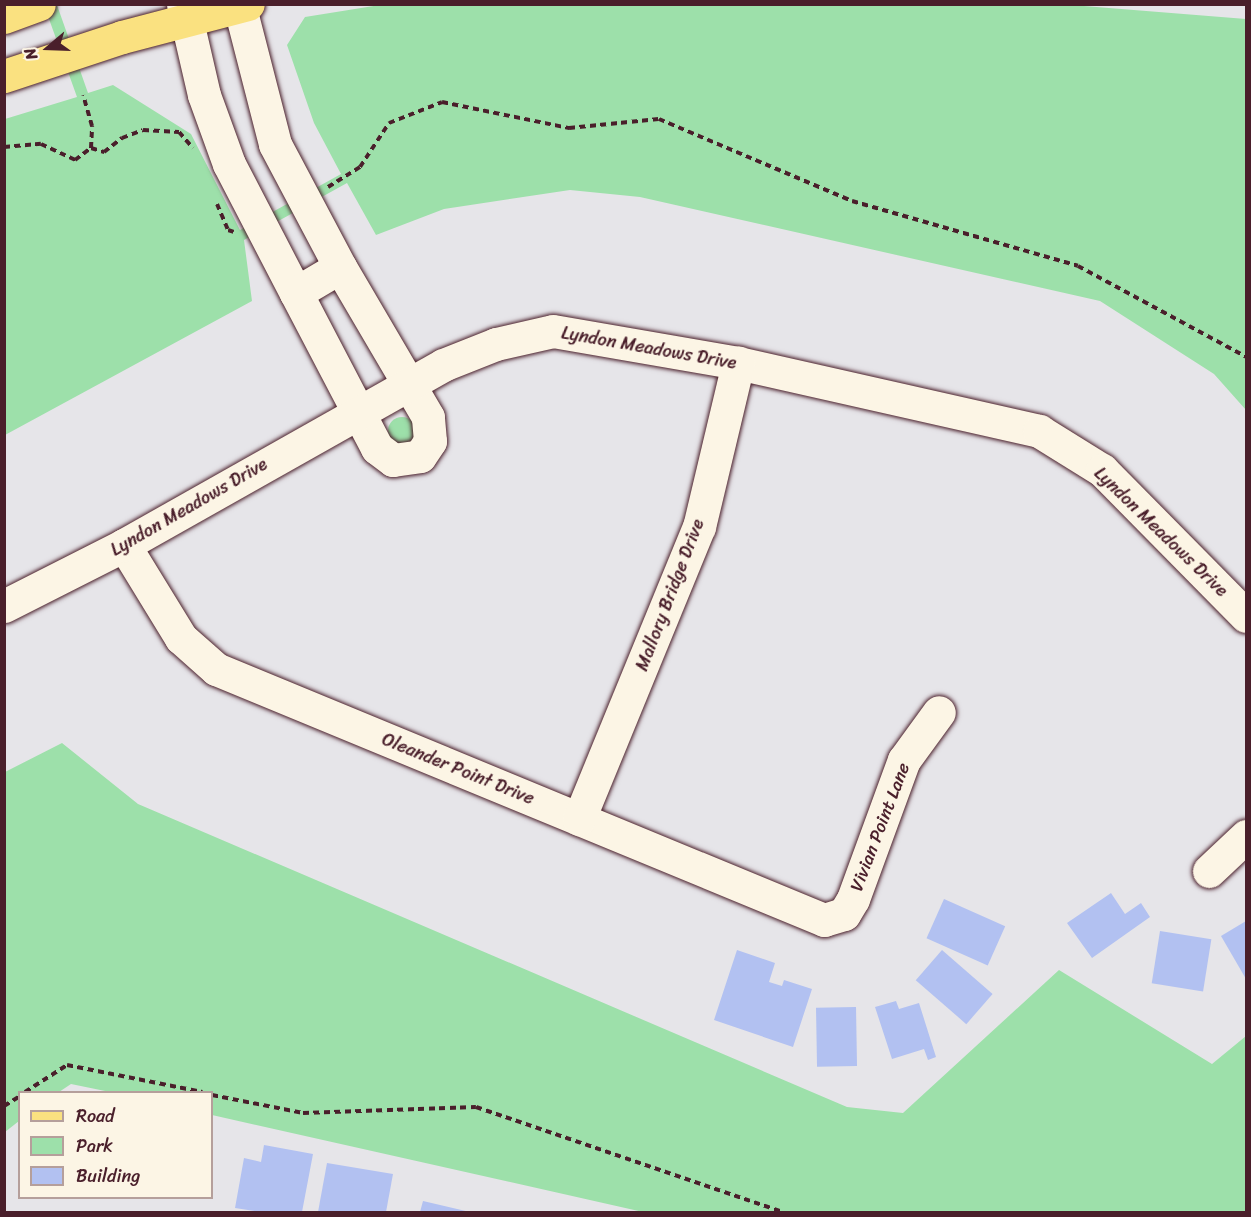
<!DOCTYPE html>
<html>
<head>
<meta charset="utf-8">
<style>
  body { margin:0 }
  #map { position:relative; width:1251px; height:1217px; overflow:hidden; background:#e6e5e9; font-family:Sriracha,sans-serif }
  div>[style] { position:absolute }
  .green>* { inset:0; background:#9de0aa }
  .round { border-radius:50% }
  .building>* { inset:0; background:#b2c1f1; transform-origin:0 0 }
  .path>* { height:4px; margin-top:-2px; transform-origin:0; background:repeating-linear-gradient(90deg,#4a1f2b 0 6px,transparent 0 10.5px) }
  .roads { filter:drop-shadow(0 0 2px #4a1f2b) drop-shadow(0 0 2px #4a1f2b) }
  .minor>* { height:33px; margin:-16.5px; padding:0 16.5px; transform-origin:16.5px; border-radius:16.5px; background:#fcf5e5 }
  .major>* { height:33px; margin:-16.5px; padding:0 16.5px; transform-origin:16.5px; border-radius:16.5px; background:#fae180 }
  span { translate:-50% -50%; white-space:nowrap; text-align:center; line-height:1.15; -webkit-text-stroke:4.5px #fcf5e5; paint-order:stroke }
  .street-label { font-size:18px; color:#4a1f2b }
  .frame { position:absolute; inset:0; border:6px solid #4a1f2b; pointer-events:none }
  .legend { position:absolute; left:18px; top:1091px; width:195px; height:108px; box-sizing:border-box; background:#fcf5e5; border:2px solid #b59f9b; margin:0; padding:8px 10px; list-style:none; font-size:18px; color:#4a1f2b }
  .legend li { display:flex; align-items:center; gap:12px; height:30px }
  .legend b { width:30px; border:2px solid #b59f9b }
  .north { position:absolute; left:18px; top:18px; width:60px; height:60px; -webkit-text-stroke:4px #fcf5e5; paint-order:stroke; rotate:251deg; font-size:16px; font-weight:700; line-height:24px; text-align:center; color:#4a1f2b }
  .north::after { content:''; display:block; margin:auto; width:21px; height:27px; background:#4a1f2b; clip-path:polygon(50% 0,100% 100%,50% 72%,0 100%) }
</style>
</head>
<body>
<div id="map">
  <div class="green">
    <i style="clip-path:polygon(386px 4px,1059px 4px,1246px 19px,1246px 410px,1214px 374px,1100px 301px,640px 197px,570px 190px,444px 209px,376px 235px,347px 183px,244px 240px,252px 301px,5px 435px,5px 119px,77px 97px,44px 5px,57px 5px,88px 93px,113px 85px,191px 134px,240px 230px,341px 174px,314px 123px,287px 45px,305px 17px)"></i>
    <i class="round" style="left:388px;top:417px;width:28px;height:28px"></i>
    <i style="clip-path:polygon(62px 743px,138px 804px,847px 1107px,903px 1113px,1059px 970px,1212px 1064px,1246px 1036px,1246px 1212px,643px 1212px,212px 1115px,212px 1092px,110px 1092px,71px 1084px,59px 1092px,20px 1092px,19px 1121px,5px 1132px,5px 772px)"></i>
  </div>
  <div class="building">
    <i style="clip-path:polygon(1111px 893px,1125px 914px,1141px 903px,1150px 917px,1092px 958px,1067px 923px)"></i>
    <i style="left:944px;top:899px;width:67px;height:43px;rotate:24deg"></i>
    <i style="clip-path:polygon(1246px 921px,1246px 979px,1221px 936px)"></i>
    <i style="left:1160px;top:931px;width:52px;height:53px;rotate:9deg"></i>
    <i style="clip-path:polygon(737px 950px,775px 963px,769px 982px,782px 986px,784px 980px,812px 989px,793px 1047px,714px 1020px)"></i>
    <i style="left:942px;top:950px;width:67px;height:40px;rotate:41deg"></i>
    <i style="clip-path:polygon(896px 1001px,899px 1009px,919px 1003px,936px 1057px,928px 1060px,924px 1049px,892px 1059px,875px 1007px)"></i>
    <i style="left:856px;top:1007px;width:59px;height:40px;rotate:89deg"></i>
    <i style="clip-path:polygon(264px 1145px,313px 1154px,302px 1212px,260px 1212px,235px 1208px,244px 1158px,261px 1162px)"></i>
    <i style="clip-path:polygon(327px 1163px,393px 1174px,386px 1212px,318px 1212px)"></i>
    <i style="clip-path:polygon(423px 1201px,470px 1212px,420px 1212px)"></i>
  </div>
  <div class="path">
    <i style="left:4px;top:147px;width:37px;rotate:-5deg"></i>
    <i style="left:41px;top:144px;width:38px;rotate:25deg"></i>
    <i style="left:75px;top:160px;width:20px;rotate:-37deg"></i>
    <i style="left:91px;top:148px;width:22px;rotate:-87deg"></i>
    <i style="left:92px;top:126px;width:32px;rotate:-106deg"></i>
    <i style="left:91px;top:148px;width:14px;rotate:17deg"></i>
    <i style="left:104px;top:152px;width:23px;rotate:-38deg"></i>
    <i style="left:122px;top:138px;width:22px;rotate:-21deg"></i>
    <i style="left:143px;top:130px;width:36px;rotate:3deg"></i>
    <i style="left:179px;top:132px;width:21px;rotate:49deg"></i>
    <i style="left:328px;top:187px;width:38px;rotate:-32deg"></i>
    <i style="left:360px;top:167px;width:53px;rotate:-56.6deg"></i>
    <i style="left:389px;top:123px;width:57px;rotate:-21.6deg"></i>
    <i style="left:442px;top:102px;width:130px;rotate:11.6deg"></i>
    <i style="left:569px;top:128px;width:90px;rotate:-5.7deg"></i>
    <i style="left:659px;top:119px;width:210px;rotate:23deg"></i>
    <i style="left:852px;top:201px;width:235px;rotate:16deg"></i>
    <i style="left:1078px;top:266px;width:191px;rotate:28.4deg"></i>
    <i style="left:217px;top:204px;width:28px;rotate:67deg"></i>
    <i style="left:228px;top:230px;width:6px;rotate:18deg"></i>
    <i style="left:25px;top:1092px;width:50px;rotate:-32.7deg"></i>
    <i style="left:67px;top:1065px;width:138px;rotate:11.3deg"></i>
    <i style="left:212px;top:1095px;width:93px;rotate:11.2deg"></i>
    <i style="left:303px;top:1113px;width:173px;rotate:-2deg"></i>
    <i style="left:476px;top:1107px;width:324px;rotate:18.9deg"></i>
    <i style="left:4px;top:1106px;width:19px;rotate:-32deg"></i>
  </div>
  <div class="roads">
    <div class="minor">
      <i style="left:183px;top:4px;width:93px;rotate:77deg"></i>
      <i style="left:204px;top:95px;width:73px;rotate:70.1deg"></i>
      <i style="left:229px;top:164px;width:145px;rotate:62.6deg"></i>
      <i style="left:296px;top:293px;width:51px;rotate:-30.6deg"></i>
      <i style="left:340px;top:267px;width:139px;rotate:-117.9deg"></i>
      <i style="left:275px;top:144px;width:145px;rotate:-104.4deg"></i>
      <i style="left:296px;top:293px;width:175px;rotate:62.4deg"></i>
      <i style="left:377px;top:448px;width:20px;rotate:37deg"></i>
      <i style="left:393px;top:460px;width:27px;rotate:-8deg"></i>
      <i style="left:420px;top:456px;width:18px;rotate:-56deg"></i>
      <i style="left:430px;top:441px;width:24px;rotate:-95deg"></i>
      <i style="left:428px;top:417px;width:174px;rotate:-120.4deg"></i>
      <i style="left:124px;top:545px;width:109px;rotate:58.5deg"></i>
      <i style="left:181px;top:638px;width:47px;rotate:41.5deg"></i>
      <i style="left:216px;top:669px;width:658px;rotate:22.43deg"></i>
      <i style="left:824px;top:920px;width:21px;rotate:-17deg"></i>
      <i style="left:844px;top:914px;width:17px;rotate:-59deg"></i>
      <i style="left:853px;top:899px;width:148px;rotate:-69.9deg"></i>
      <i style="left:904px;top:760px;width:59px;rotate:-53.9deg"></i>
      <i style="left:4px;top:606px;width:135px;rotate:-26.9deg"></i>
      <i style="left:124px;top:545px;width:366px;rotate:-29.4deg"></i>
      <i style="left:443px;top:365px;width:57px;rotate:-21.6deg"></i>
      <i style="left:496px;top:344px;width:58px;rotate:-12.8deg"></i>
      <i style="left:553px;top:331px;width:188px;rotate:9.8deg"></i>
      <i style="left:738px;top:363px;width:309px;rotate:12.7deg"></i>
      <i style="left:1039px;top:431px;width:74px;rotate:31.8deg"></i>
      <i style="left:1102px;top:470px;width:205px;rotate:45.4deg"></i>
      <i style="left:579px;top:819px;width:316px;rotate:-67.7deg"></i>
      <i style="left:699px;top:527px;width:169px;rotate:-76.6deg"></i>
      <i style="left:1209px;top:871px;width:51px;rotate:-43.4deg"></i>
    </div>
    <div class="major">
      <i style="left:4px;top:17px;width:37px;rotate:-20deg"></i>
      <i style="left:4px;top:76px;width:124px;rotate:-18.3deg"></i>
      <i style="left:122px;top:37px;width:130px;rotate:-14.7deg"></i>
    </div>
  </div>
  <div class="street-label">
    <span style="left:649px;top:348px;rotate:10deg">Lyndon Meadows Drive</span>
    <span style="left:189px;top:507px;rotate:-30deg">Lyndon Meadows Drive</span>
    <span style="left:1161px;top:532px;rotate:44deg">Lyndon Meadows Drive</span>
    <span style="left:670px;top:595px;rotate:-69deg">Mallory Bridge Drive</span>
    <span style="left:458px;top:769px;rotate:22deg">Oleander Point Drive</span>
    <span style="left:880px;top:827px;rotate:-69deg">Vivian Point Lane</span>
  </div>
  <div class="frame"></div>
  <ul class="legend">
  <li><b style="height:8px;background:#fae180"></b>Road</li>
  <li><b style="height:16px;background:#9de0aa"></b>Park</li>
  <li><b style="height:16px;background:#b2c1f1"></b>Building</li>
  </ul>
  <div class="north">N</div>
</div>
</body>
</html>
